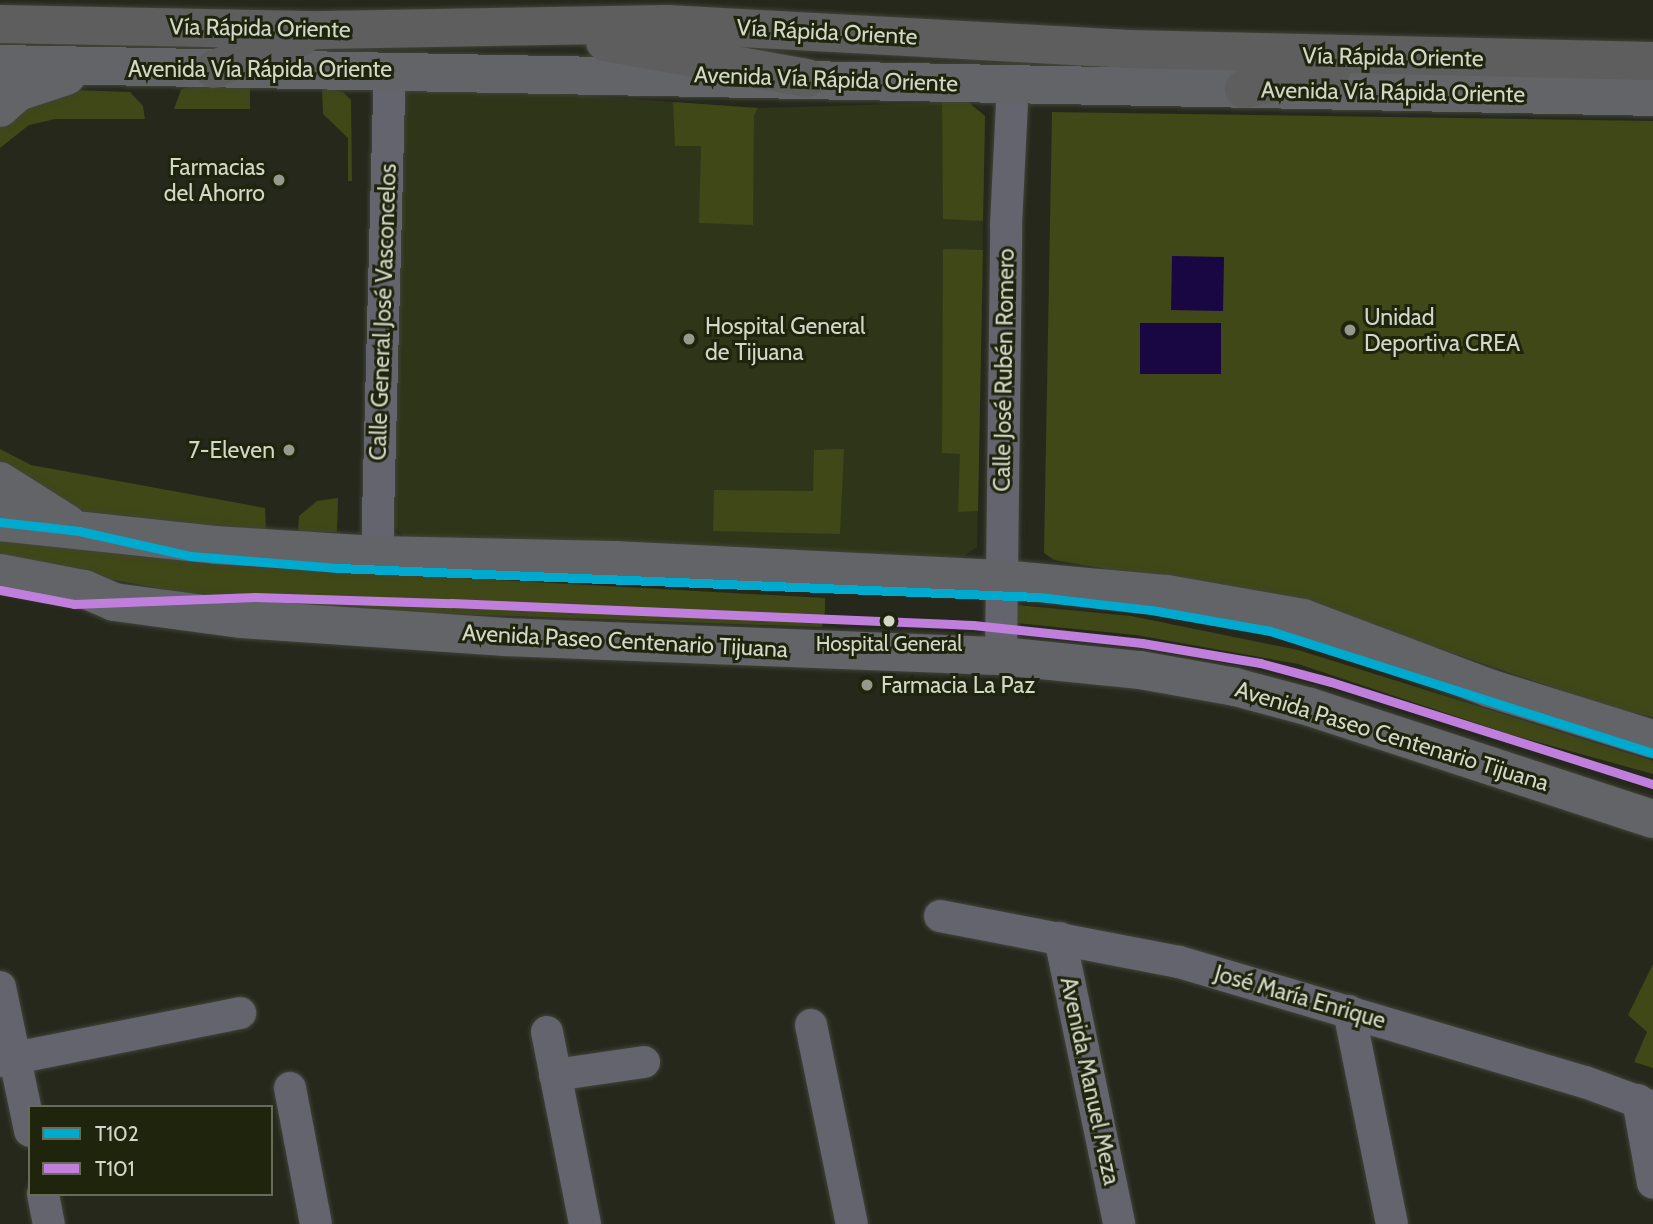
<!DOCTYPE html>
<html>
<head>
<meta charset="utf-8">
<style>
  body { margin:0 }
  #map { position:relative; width:1653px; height:1224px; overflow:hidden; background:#26281c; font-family:Cabin,sans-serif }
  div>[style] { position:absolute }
  .built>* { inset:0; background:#2f3519 }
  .green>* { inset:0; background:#3f4816 }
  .water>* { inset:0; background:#190743; transform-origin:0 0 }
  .roads { filter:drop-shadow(0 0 2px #414338) drop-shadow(0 0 2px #414338) }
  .minor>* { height:32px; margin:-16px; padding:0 16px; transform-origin:16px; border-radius:16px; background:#64646e }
  .major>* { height:38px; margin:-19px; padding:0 19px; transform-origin:19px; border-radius:19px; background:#626467 }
  .highway>* { height:38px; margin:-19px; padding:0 19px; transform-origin:19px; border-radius:19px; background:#5d5e5d }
  .bus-1>* { height:9px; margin:-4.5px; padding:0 4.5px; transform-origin:4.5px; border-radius:4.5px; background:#00a9ce }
  .bus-2>* { height:9px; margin:-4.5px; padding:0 4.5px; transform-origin:4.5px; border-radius:4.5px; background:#c07fdc }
  .dots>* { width:19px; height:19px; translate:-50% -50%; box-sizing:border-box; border:4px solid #1f240d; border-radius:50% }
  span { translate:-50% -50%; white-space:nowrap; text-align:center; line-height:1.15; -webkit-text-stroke:6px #1f240d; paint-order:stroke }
  .bus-label { font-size:21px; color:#d3d7c8 }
  .street-label { font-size:23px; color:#d3d7c8 }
  .poi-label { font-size:23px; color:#d3d7c8 }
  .right { translate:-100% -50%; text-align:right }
  .left { translate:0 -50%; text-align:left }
  .legend { position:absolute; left:28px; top:1105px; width:245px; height:91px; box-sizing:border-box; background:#1f240d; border:2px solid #676c58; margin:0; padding:9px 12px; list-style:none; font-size:21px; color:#d3d7c8 }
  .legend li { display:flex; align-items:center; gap:14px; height:35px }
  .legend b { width:35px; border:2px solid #676c58 }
</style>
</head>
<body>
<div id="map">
  <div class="built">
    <i style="clip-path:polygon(413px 84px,758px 108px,968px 102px,985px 116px,977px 547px,955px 562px,407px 538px,391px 525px,402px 97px)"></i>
  </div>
  <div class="green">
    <i style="clip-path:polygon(190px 86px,250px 86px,250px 109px,174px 109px,181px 90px)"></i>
    <i style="clip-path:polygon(322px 88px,343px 92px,351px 100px,352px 181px,348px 181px,348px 138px,323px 114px)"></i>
    <i style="clip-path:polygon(74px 90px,130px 92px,143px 106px,145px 119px,55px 119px,29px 125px,0 148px,0 125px,27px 102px)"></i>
    <i style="clip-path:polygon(673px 102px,758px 108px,754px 115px,753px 225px,699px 223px,701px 146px,675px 146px)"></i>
    <i style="clip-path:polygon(942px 102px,968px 102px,985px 116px,983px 221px,943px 219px)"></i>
    <i style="clip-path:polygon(1052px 112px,1653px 121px,1653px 717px,1616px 709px,1306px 603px,1054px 560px,1044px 553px)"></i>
    <i style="clip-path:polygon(943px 249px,983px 250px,978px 511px,958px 512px,960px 454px,942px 453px)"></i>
    <i style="clip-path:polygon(0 449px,31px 465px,265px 508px,266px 530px,101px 517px,66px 505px,0 468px)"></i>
    <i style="clip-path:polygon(844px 449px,840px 534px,713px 531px,714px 490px,813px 491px,814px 450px)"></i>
    <i style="clip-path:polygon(338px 498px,337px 532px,298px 533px,299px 516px,317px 501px)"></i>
    <i style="clip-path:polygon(0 539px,139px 556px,316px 570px,825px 598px,825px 611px,822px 627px,261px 607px,0 559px)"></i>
    <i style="clip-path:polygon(1018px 605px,1131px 616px,1298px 650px,1653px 761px,1653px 774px,1509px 734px,1298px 664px,1136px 635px,1016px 623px)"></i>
    <i style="clip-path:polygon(1653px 964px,1653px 1068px,1634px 1062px,1647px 1032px,1628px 1015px)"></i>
  </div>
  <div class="water">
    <i style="left:1172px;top:256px;width:52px;height:54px;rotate:1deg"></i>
    <i style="left:1140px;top:323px;width:81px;height:51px"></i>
  </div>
  <div class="roads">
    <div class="minor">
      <i style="left:377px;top:555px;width:485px;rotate:-88.5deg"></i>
      <i style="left:1001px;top:656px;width:431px;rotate:-89.3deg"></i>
      <i style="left:1006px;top:225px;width:141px;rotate:-87.2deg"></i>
      <i style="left:940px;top:916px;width:243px;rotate:10.9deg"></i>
      <i style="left:1179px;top:962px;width:423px;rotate:16.5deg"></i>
      <i style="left:1585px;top:1082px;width:72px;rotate:20.2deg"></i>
      <i style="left:1060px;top:938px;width:292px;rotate:78.3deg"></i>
      <i style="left:0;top:987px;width:147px;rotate:78.2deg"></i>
      <i style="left:1349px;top:1011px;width:217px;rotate:78.6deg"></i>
      <i style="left:811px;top:1025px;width:203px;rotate:78.4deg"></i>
      <i style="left:547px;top:1032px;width:196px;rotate:78.8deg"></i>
      <i style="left:0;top:1061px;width:245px;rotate:-11.3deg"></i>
      <i style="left:555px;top:1075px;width:90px;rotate:-8.3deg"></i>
      <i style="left:290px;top:1088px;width:138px;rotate:79.2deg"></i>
      <i style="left:1638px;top:1100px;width:84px;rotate:79.8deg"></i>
      <i style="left:43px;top:1194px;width:31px;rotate:79deg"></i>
    </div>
    <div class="major">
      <i style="left:0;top:64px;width:1653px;rotate:1.14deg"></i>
      <i style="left:0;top:108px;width:24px;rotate:-42deg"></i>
      <i style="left:18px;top:92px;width:51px;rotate:-18.4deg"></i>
      <i style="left:0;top:481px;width:80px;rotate:32.3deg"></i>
      <i style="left:0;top:522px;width:216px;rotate:6.1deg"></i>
      <i style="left:215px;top:545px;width:162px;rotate:3.5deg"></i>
      <i style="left:377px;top:555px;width:237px;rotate:1.2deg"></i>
      <i style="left:614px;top:560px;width:387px;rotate:2.8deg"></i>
      <i style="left:1001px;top:579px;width:167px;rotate:5.2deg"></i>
      <i style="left:1167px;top:594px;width:138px;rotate:10deg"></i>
      <i style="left:1303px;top:618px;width:199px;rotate:20.6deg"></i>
      <i style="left:1489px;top:688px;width:172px;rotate:17.3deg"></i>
      <i style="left:0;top:573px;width:86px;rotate:10.8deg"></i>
      <i style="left:84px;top:589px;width:33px;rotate:23deg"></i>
      <i style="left:114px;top:602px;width:129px;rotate:7.6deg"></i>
      <i style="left:242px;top:619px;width:263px;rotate:3.9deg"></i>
      <i style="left:504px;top:637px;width:497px;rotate:2.2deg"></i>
      <i style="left:1001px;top:656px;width:140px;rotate:5.8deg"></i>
      <i style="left:1140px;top:670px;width:97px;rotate:10.1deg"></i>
      <i style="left:1235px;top:687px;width:78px;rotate:14.9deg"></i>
      <i style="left:1310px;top:707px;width:361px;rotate:18.1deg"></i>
    </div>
    <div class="highway">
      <i style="left:0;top:24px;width:322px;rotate:1.1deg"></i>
      <i style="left:322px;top:30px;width:345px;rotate:-1deg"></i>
      <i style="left:667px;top:24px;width:464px;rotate:3.1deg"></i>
      <i style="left:1130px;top:49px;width:523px;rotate:1.31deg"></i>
      <i style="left:605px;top:42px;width:205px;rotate:10.1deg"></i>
      <i style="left:214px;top:69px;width:93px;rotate:-20.2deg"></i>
      <i style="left:1244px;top:89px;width:89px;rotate:-11.7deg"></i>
    </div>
  </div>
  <div class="bus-1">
    <i style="left:0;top:522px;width:80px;rotate:6.5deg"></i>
    <i style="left:79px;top:531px;width:115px;rotate:12.6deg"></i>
    <i style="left:191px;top:556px;width:147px;rotate:4.7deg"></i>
    <i style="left:338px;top:568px;width:701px;rotate:2.37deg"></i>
    <i style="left:1038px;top:597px;width:114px;rotate:6.6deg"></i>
    <i style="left:1151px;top:610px;width:121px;rotate:10deg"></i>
    <i style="left:1270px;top:631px;width:402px;rotate:17.7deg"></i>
  </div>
  <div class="bus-2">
    <i style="left:0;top:590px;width:75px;rotate:10.7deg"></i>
    <i style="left:74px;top:604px;width:181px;rotate:-2.2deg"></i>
    <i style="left:255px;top:597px;width:196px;rotate:1.8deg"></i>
    <i style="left:451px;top:603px;width:522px;rotate:2.41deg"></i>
    <i style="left:973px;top:625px;width:170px;rotate:6.1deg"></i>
    <i style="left:1142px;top:643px;width:120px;rotate:9.6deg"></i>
    <i style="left:1260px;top:663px;width:73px;rotate:15deg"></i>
    <i style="left:1331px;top:682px;width:338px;rotate:17.6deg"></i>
  </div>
  <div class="dots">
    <i style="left:279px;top:180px;background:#969a8c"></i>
    <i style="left:1350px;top:330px;background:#969a8c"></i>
    <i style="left:689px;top:339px;background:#969a8c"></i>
    <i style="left:289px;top:450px;background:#969a8c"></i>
    <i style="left:889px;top:621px;background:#d3d7c8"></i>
    <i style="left:867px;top:685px;background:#969a8c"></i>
  </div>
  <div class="bus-label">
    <span style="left:889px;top:644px">Hospital General</span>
  </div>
  <div class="street-label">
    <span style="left:260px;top:28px;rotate:1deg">Vía Rápida Oriente</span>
    <span style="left:827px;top:32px;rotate:3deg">Vía Rápida Oriente</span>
    <span style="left:1393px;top:57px;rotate:1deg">Vía Rápida Oriente</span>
    <span style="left:260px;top:69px">Avenida Vía Rápida Oriente</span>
    <span style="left:826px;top:79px;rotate:2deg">Avenida Vía Rápida Oriente</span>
    <span style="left:1393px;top:92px;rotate:1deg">Avenida Vía Rápida Oriente</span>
    <span style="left:383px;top:312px;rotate:-88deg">Calle General José Vasconcelos</span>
    <span style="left:1004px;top:370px;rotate:-89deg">Calle José Rubén Romero</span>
    <span style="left:625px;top:641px;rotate:3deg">Avenida Paseo Centenario Tijuana</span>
    <span style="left:1392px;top:736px;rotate:17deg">Avenida Paseo Centenario Tijuana</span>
    <span style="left:1300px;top:997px;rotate:16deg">José María Enrique</span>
    <span style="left:1090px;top:1081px;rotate:78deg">Avenida Manuel Meza</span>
  </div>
  <div class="poi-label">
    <span class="right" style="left:265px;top:180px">Farmacias<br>del Ahorro</span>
    <span class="left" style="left:1364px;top:330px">Unidad<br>Deportiva CREA</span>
    <span class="left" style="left:705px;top:339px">Hospital General<br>de Tijuana</span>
    <span class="right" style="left:275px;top:450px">7-Eleven</span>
    <span class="left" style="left:881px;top:685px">Farmacia La Paz</span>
  </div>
  <ul class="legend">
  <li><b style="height:9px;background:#00a9ce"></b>T102</li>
  <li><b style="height:9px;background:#c07fdc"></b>T101</li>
  </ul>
</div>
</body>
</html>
